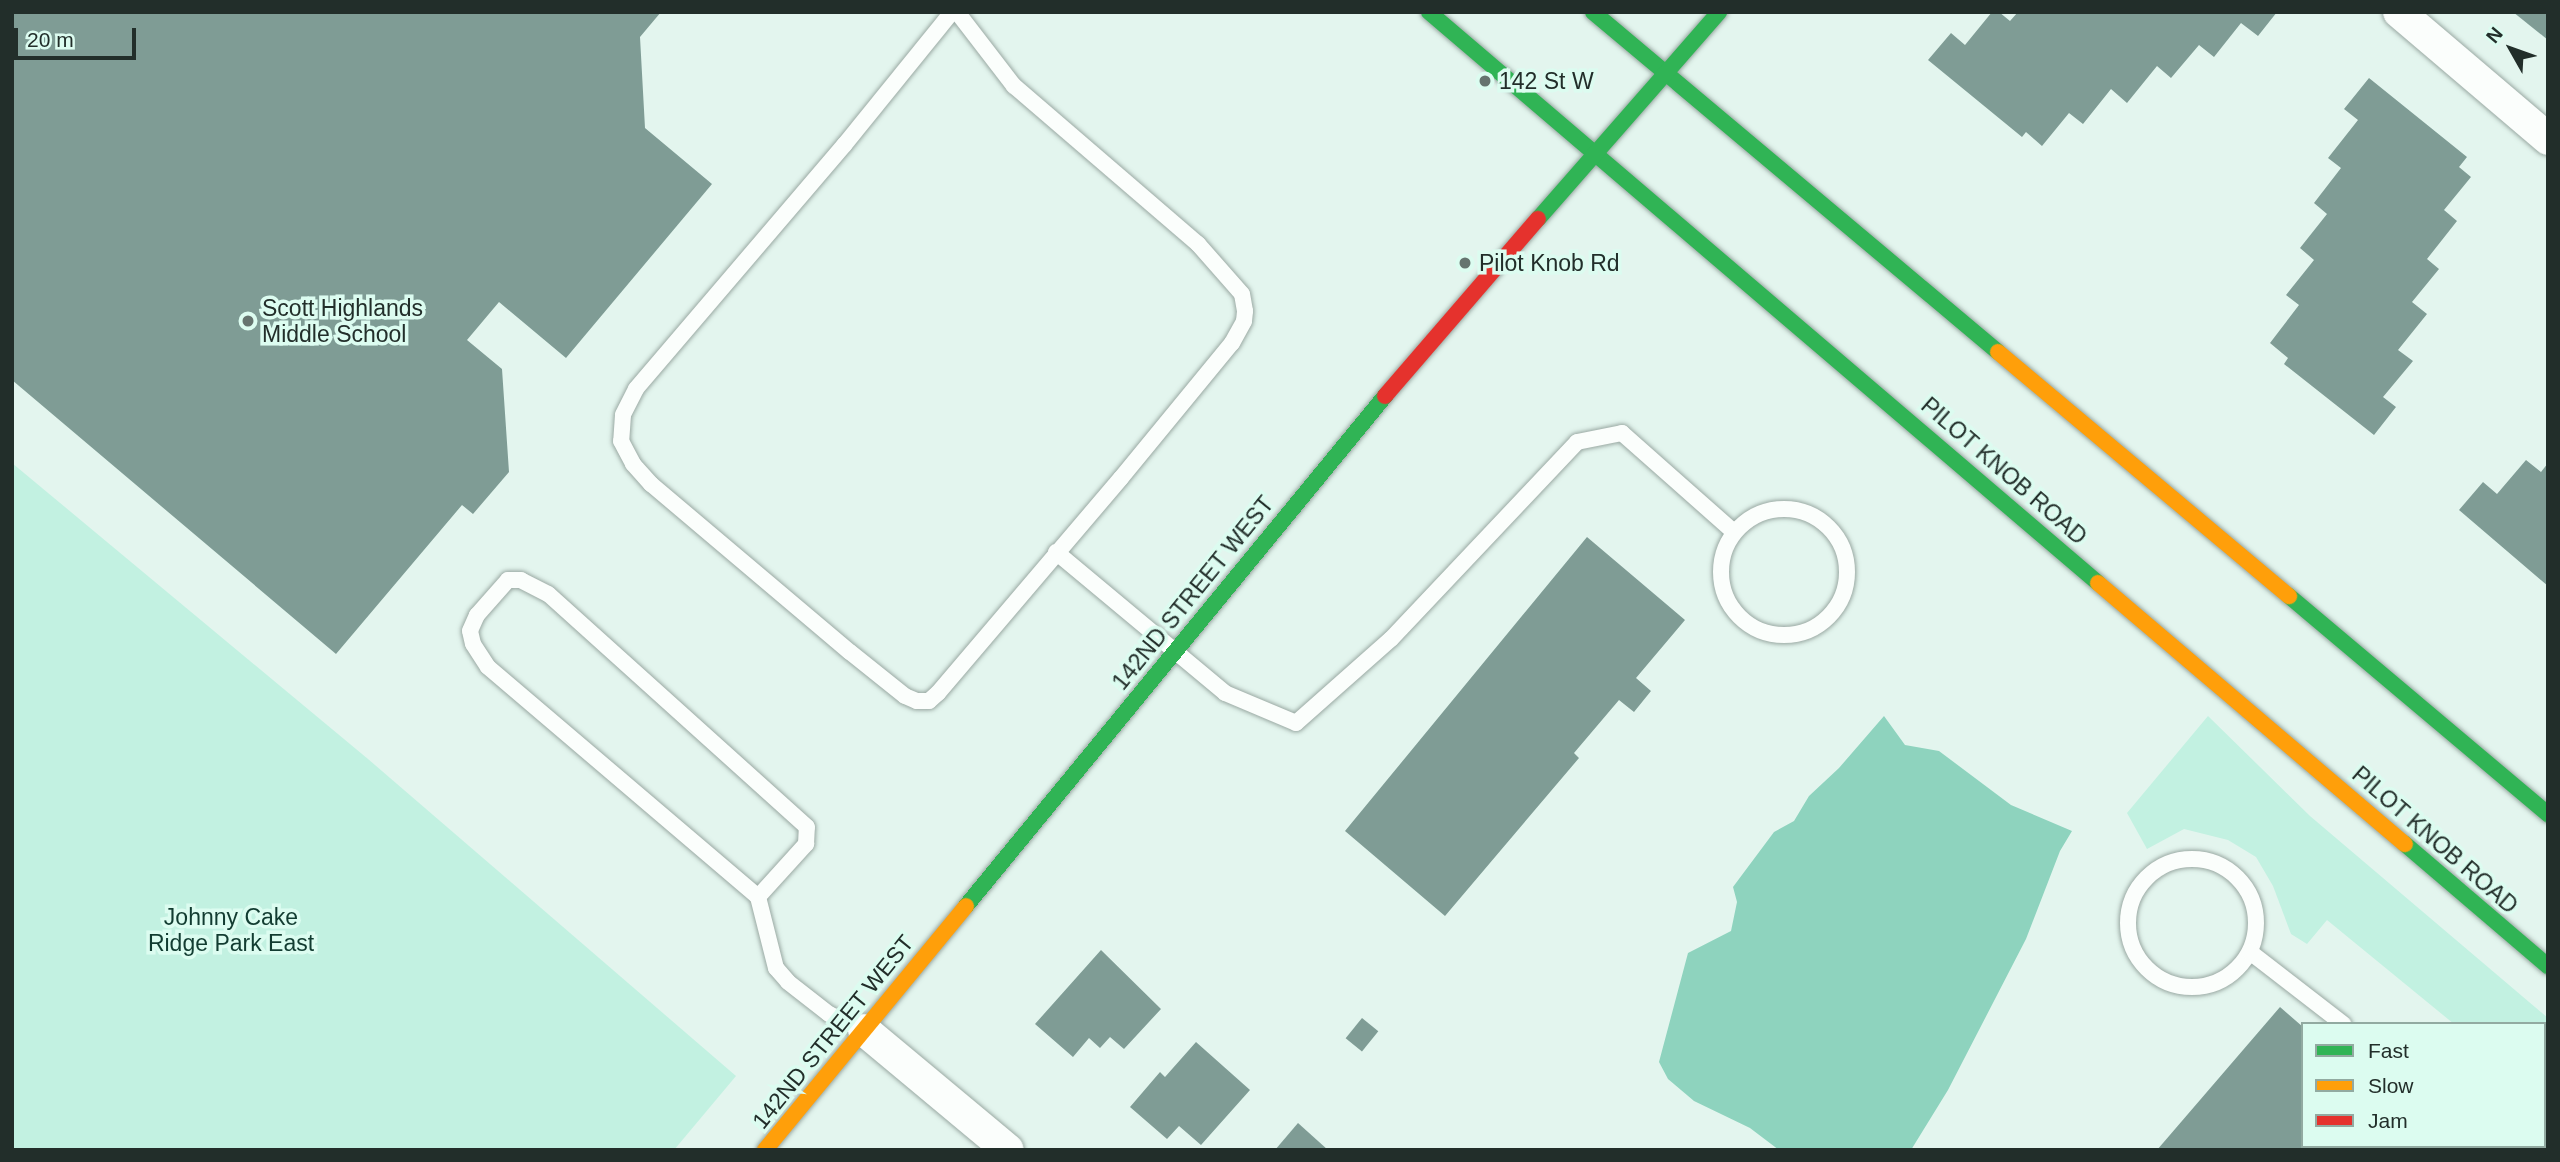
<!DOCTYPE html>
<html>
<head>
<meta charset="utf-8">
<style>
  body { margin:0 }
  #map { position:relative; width:2560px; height:1162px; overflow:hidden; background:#e3f5ee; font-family:Arial,sans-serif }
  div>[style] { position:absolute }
  .green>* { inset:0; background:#c2f1e1; transform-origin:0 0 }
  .water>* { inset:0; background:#8ed3be }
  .building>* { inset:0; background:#7f9c95; transform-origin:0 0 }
  .roads { filter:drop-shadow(0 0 2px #9aa9a3) drop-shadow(0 0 2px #9aa9a3) }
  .lane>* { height:16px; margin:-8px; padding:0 8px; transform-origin:8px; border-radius:8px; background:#fbfefc }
  .lane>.ring { margin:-8px; padding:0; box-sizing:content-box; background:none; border:16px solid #fbfefc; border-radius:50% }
  .street>* { height:32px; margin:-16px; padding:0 16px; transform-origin:16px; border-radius:16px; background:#fbfefc }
  .fast>* { height:16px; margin:-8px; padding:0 8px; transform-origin:8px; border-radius:8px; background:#30b455 }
  .slow>* { height:16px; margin:-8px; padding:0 8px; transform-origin:8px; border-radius:8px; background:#ff9f0a }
  .jam>* { height:16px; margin:-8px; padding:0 8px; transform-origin:8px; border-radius:8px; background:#e5322d }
  .dots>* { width:19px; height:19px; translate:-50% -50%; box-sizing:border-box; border:4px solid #dcfcf0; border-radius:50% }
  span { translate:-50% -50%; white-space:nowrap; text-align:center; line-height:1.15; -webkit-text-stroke:7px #dcfcf0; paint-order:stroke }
  .poi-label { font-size:23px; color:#222e2a }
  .left { translate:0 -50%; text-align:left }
  .street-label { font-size:23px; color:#222e2a }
  .park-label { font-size:23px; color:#123c31 }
  .frame { position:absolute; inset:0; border:14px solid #222e2a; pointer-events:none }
  .legend { position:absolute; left:2301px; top:1022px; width:245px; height:126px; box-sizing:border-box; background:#dcfcf0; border:2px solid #92aaa1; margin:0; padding:9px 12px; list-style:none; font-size:21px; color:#222e2a }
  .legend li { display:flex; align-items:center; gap:14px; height:35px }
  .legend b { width:35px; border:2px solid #92aaa1 }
  .north { position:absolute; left:2476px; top:14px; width:70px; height:70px; -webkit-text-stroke:5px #dcfcf0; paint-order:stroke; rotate:310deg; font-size:19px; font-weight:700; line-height:28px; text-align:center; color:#222e2a }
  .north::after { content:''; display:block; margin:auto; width:24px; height:32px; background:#222e2a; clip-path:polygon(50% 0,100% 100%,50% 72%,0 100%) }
  .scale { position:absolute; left:14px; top:28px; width:122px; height:32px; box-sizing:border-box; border:4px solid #222e2a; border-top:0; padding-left:9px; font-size:21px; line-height:24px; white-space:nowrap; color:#222e2a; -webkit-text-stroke:5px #dcfcf0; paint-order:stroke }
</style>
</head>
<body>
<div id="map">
  <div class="green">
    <i style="clip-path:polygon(12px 463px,368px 759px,736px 1076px,674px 1150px,12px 1150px)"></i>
    <i style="clip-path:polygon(2208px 716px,2310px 816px,2548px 1018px,2548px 1150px,2519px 1150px,2518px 1146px,2544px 1146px,2544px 1024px,2454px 1024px,2327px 920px,2307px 944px,2291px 934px,2273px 886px,2256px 857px,2228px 840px,2184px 829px,2147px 849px,2127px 813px)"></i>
    <i style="left:2338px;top:1146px;width:94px;height:5px"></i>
  </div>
  <div class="water">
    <i style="clip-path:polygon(1884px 716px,1905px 745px,1939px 751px,2011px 805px,2072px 831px,2060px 851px,2026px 939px,1948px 1090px,1911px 1150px,1779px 1150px,1750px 1128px,1694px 1101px,1668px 1079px,1659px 1062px,1688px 953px,1731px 931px,1737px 902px,1733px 887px,1774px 832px,1794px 821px,1809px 796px,1839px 768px)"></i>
  </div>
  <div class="building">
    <i style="clip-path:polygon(12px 12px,661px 12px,640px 37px,645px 128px,712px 184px,566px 358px,499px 302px,467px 340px,502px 369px,509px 472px,473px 514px,462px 505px,336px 654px,12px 380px)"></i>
    <i style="clip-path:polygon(1992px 12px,1999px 12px,2010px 21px,2018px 12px,2277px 12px,2258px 36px,2241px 23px,2214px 57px,2199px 45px,2171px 78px,2157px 66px,2127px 103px,2111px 89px,2083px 124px,2069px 113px,2042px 146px,2026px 132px,2022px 137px,1928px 60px,1951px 33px,1965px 45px)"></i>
    <i style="clip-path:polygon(2513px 12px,2548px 12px,2548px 40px)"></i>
    <i style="clip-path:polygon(2369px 78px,2467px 157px,2459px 167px,2471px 177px,2444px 210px,2457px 221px,2427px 259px,2439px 269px,2412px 302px,2427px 314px,2398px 350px,2413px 361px,2383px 397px,2396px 407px,2374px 435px,2284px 364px,2288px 358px,2270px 343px,2299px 305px,2286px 295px,2314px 260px,2300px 248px,2327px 214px,2314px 203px,2341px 168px,2328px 158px,2358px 120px,2344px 109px)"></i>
    <i style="clip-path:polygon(2526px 460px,2541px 472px,2548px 463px,2548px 586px,2459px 510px,2483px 482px,2497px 494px)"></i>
    <i style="clip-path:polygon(1587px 537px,1685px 620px,1636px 678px,1651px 691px,1634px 712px,1619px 700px,1574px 753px,1579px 758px,1445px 916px,1345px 831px)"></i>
    <i style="clip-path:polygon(1101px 950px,1161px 1009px,1124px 1049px,1110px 1037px,1100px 1048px,1089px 1038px,1073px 1057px,1035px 1024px)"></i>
    <i style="clip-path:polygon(2280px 1007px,2303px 1027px,2303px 1146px,2334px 1146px,2331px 1150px,2157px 1150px)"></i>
    <i style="left:1362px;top:1018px;width:21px;height:26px;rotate:39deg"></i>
    <i style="clip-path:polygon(1196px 1042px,1250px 1090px,1201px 1145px,1179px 1126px,1167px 1139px,1130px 1107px,1160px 1072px,1165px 1077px)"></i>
    <i style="clip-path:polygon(1298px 1123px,1328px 1150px,1275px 1150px)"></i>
  </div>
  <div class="roads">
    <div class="lane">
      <i style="left:952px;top:12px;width:170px;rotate:129deg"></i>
      <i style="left:845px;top:144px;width:322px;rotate:130.5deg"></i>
      <i style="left:636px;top:389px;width:29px;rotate:117deg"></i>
      <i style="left:623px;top:415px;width:26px;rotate:94deg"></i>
      <i style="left:621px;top:441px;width:26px;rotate:62deg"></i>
      <i style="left:633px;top:464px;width:27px;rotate:48deg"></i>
      <i style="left:651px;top:484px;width:260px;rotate:40.2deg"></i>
      <i style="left:850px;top:652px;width:70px;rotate:38.7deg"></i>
      <i style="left:905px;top:696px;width:13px;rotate:23deg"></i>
      <i style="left:917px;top:701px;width:12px"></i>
      <i style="left:929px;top:701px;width:12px;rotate:-42deg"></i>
      <i style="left:938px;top:693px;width:282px;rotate:-49.6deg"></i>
      <i style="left:1121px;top:478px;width:175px;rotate:-50.6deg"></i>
      <i style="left:1232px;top:343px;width:25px;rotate:-61deg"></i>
      <i style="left:1244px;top:321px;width:10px;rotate:-84deg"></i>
      <i style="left:1245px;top:311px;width:17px;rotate:-100deg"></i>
      <i style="left:1242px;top:294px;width:67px;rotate:-131.3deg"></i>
      <i style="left:1198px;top:244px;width:243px;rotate:-139.3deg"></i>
      <i style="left:1014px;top:86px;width:93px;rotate:-127.6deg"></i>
      <i class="ring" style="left:1721px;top:509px;width:110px;height:110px"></i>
      <i style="left:1056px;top:552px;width:220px;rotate:39.8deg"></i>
      <i style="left:1225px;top:693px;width:77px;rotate:22.9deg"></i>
      <i style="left:1296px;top:723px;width:127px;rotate:-41.5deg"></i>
      <i style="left:1391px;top:639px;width:271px;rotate:-46.6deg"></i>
      <i style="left:1577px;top:442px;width:46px;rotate:-11.3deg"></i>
      <i style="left:1622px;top:433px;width:149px;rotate:41.5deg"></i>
      <i class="ring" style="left:2128px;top:859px;width:112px;height:112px"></i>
      <i style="left:758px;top:897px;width:72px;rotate:-47.8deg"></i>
      <i style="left:806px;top:844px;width:17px;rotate:-87deg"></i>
      <i style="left:807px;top:827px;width:348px;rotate:-138deg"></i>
      <i style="left:548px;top:594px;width:30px;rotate:-153deg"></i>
      <i style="left:521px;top:580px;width:13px;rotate:180deg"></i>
      <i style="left:508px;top:580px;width:47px;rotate:131.5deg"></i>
      <i style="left:477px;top:615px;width:17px;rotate:114deg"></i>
      <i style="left:470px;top:631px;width:13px;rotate:77deg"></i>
      <i style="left:473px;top:644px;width:27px;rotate:57deg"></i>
      <i style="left:488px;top:667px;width:355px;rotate:40.4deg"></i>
      <i style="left:758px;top:897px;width:73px;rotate:75.8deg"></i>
      <i style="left:776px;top:968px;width:18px;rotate:49deg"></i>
      <i style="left:788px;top:982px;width:52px;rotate:38deg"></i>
      <i style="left:829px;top:1014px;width:38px;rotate:25deg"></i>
      <i style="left:2250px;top:952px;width:118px;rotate:37.7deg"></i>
      <i style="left:2451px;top:1146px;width:4px;rotate:76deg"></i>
    </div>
    <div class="street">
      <i style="left:2399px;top:12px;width:196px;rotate:40.4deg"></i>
      <i style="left:864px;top:1030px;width:187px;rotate:39.8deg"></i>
    </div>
    <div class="fast">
      <i style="left:1429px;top:12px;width:880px;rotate:40.48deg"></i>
      <i style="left:1593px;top:12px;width:529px;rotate:40.01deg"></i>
      <i style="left:1538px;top:219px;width:275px;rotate:-48.8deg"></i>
      <i style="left:2289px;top:596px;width:339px;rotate:40.1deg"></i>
      <i style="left:2405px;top:844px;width:188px;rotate:40.5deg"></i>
      <i style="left:966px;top:906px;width:660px;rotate:-50.59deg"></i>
    </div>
    <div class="slow">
      <i style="left:1998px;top:352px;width:380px;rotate:40deg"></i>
      <i style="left:2098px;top:583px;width:403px;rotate:40.4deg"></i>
      <i style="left:765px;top:1150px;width:316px;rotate:-50.5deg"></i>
    </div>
    <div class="jam">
      <i style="left:1385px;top:396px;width:234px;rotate:-49.2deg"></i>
    </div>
  </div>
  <div class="dots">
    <i style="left:1485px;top:81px;background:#66746f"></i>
    <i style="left:1465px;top:263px;background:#66746f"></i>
    <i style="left:248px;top:321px;background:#66746f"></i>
  </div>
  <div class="poi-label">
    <span class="left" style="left:1499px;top:81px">142 St W</span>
    <span class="left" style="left:1479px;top:263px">Pilot Knob Rd</span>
    <span class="left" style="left:262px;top:321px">Scott Highlands<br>Middle School</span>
  </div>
  <div class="street-label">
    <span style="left:2004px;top:471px;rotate:41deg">PILOT KNOB ROAD</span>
    <span style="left:1193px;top:593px;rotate:-51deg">142ND STREET WEST</span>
    <span style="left:2435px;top:840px;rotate:41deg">PILOT KNOB ROAD</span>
    <span style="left:833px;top:1032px;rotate:-51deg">142ND STREET WEST</span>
  </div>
  <div class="park-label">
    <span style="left:231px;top:930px">Johnny Cake<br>Ridge Park East</span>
  </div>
  <div class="frame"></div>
  <ul class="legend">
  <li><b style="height:9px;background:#30b455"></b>Fast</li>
  <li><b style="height:9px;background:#ff9f0a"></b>Slow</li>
  <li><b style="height:9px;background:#e5322d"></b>Jam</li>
  </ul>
  <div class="north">N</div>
  <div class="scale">20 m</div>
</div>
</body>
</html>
